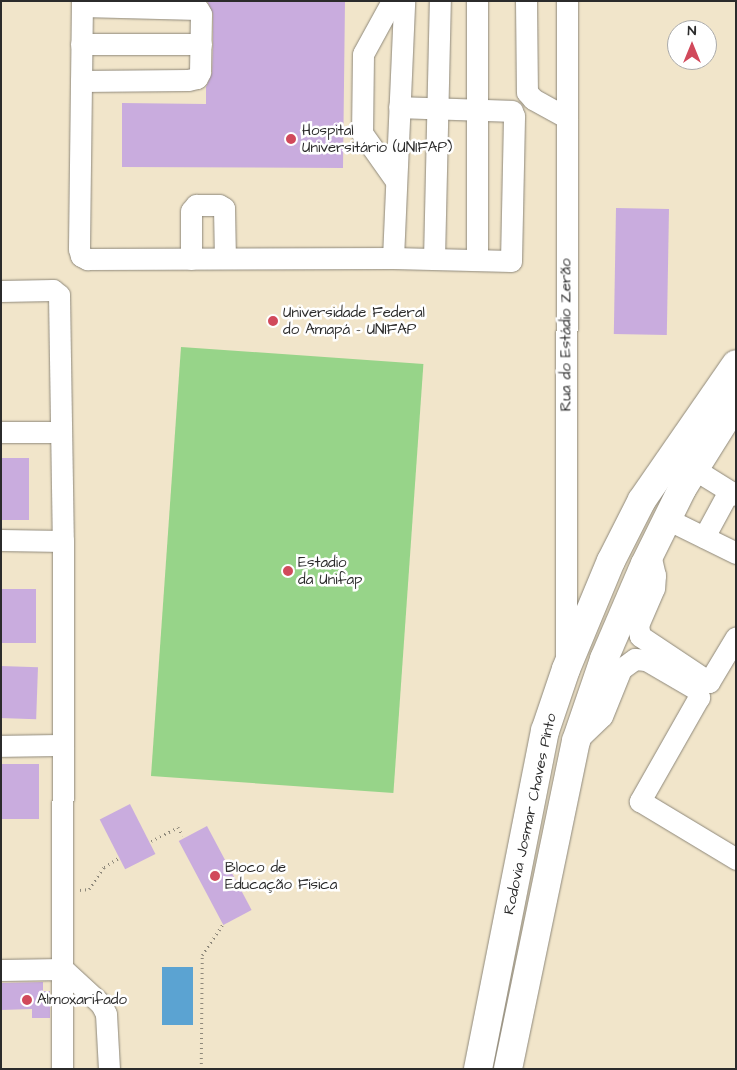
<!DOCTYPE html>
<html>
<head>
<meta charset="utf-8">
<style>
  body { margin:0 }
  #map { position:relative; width:737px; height:1070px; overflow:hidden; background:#f1e5ca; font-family:"Architects Daughter",sans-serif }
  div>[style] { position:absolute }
  .green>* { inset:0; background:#97d489; transform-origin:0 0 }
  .water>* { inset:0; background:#5ba3d2; transform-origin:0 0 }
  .building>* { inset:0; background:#c9acde; transform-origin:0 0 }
  .path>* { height:2.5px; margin-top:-1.25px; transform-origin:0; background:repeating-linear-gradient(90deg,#8e887a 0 1px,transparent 0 5px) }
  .roads { filter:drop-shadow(0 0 1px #8e887a) drop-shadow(0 0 1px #8e887a) }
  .minor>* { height:21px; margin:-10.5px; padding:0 10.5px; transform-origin:10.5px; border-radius:10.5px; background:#fff }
  .major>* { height:28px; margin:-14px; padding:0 14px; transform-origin:14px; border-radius:14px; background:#fff }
  .dots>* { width:14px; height:14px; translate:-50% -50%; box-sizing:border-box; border:2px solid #fff; border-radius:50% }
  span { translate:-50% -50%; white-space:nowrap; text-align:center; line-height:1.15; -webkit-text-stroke:5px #fff; paint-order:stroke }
  .poi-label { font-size:15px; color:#2b2b2b }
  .left { translate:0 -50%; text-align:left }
  .street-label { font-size:15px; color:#2b2b2b }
  .frame { position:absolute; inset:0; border:2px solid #2b2b2b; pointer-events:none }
  .north { position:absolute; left:667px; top:20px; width:50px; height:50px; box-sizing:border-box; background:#fff; border:1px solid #aaa; border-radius:50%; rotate:0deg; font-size:14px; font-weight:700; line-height:20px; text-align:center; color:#2b2b2b }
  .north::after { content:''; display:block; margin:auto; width:18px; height:22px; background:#d1495b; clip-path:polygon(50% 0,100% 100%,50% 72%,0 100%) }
</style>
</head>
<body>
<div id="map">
  <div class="green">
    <i style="left:181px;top:347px;width:243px;height:430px;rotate:4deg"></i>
  </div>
  <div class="water">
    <i style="left:162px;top:967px;width:31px;height:58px"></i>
  </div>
  <div class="building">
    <i style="clip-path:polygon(207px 1px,345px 1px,343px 168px,122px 167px,122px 103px,206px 104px,206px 87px,212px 73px,213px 44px,213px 14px)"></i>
    <i style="left:669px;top:209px;width:126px;height:53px;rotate:91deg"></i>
    <i style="left:1px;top:458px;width:28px;height:62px"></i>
    <i style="left:1px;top:589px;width:35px;height:54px"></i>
    <i style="left:1px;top:666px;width:37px;height:52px;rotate:2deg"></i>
    <i style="left:1px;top:764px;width:38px;height:55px"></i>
    <i style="left:130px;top:804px;width:56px;height:34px;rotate:63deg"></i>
    <i style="left:207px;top:826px;width:95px;height:32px;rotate:62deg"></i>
    <i style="clip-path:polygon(43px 982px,43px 991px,50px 991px,50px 1018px,32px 1018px,32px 1009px,1px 1010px,1px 983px)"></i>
  </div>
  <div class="path">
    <i style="left:151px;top:841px;width:30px;rotate:-27deg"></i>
    <i style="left:178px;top:827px;width:10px;rotate:61deg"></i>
    <i style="left:80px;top:890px;width:9px;rotate:-6deg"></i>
    <i style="left:89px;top:889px;width:27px;rotate:-56deg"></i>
    <i style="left:104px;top:867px;width:19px;rotate:-32deg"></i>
    <i style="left:201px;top:1069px;width:114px;rotate:-89.5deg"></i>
    <i style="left:202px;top:955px;width:36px;rotate:-56deg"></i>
  </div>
  <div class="roads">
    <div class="minor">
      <i style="left:82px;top:1px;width:248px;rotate:90.7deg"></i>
      <i style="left:79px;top:249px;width:7px;rotate:74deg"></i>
      <i style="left:81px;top:256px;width:7px;rotate:27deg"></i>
      <i style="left:87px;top:259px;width:306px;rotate:-0.2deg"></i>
      <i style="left:393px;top:258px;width:118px;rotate:1.5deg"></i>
      <i style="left:511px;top:261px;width:145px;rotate:-88.8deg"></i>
      <i style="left:514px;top:116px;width:5px;rotate:-112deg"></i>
      <i style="left:512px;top:111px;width:113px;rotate:-178deg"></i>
      <i style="left:392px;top:1px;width:60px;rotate:118.7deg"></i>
      <i style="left:363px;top:54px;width:79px;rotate:90.7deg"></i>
      <i style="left:362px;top:133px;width:59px;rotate:54.7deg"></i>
      <i style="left:477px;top:1px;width:259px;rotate:90deg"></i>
      <i style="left:526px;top:1px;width:91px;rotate:89.4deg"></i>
      <i style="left:527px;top:92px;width:9px;rotate:49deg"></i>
      <i style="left:533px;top:99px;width:39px;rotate:29deg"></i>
      <i style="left:81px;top:44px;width:120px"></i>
      <i style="left:81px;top:81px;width:107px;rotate:-0.5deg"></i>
      <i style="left:188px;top:80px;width:9px;rotate:-13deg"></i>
      <i style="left:197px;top:78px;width:7px;rotate:-63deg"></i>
      <i style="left:200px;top:72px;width:58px;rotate:-89deg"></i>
      <i style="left:201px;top:14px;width:6px;rotate:-121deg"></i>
      <i style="left:198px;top:9px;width:116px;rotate:-178.5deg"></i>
      <i style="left:393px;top:258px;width:257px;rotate:-87.5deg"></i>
      <i style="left:191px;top:259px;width:48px;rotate:-90deg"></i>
      <i style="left:191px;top:211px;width:8px;rotate:-50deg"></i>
      <i style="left:196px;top:205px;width:23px"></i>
      <i style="left:219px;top:205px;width:6px;rotate:31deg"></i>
      <i style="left:224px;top:208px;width:50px;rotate:88.9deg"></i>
      <i style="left:434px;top:259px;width:258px;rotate:-88.7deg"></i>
      <i style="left:1px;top:291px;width:52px;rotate:-1.1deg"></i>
      <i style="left:53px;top:290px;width:8px;rotate:40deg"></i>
      <i style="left:59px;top:295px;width:246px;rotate:89.1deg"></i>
      <i style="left:63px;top:541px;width:62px;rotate:-179.1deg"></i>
      <i style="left:1px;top:432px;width:60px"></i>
      <i style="left:694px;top:469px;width:49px;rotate:31.8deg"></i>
      <i style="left:667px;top:519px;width:77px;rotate:26.2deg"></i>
      <i style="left:704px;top:537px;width:52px;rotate:-61.5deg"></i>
      <i style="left:650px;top:554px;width:22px;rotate:77deg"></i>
      <i style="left:655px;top:575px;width:13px;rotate:94deg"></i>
      <i style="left:654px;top:588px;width:40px;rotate:113.4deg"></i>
      <i style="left:638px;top:625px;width:11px;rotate:80deg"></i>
      <i style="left:640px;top:636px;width:83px;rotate:33.7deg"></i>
      <i style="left:709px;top:682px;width:52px;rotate:-59deg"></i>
      <i style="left:566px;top:663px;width:662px;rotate:-89.91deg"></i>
      <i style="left:578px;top:739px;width:33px;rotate:-44deg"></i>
      <i style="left:602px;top:716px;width:51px;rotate:-68deg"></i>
      <i style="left:621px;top:669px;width:17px;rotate:-36deg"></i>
      <i style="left:635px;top:659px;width:11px;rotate:5deg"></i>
      <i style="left:646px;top:660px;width:58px;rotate:30.1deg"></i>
      <i style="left:696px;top:689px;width:9px;rotate:69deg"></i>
      <i style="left:699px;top:697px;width:120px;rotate:119.6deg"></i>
      <i style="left:640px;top:801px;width:112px;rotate:31.1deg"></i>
      <i style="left:1px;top:746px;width:62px;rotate:-0.9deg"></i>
      <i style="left:1px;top:970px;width:62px;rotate:-0.9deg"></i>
      <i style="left:63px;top:969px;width:52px;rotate:42.6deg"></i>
      <i style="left:101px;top:1004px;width:11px;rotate:63deg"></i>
      <i style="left:106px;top:1014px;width:55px;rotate:86.9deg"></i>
      <i style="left:62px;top:1069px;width:528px;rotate:-89.89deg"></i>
    </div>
    <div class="major">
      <i style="left:478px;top:1069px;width:345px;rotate:-78.8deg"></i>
      <i style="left:545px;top:731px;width:65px;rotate:-71.3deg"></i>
      <i style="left:566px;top:669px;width:117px;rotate:-67.4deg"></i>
      <i style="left:611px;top:561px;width:68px;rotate:-63.1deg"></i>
      <i style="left:642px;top:500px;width:165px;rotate:-55.3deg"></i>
      <i style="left:508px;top:1069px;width:335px;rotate:-78.3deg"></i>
      <i style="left:576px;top:741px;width:87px;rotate:-71.1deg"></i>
      <i style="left:604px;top:659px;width:103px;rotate:-66.7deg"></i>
      <i style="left:645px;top:564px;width:84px;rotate:-63.7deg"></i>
      <i style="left:682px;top:489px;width:102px;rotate:-57.9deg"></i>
    </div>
  </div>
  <div class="dots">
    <i style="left:291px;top:139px;background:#d1495b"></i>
    <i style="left:273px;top:321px;background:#d1495b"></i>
    <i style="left:288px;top:571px;background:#d1495b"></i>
    <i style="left:215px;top:876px;background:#d1495b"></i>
    <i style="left:27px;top:1000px;background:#d1495b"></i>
  </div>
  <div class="poi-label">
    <span class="left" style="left:302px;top:139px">Hospital<br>Universitário (UNIFAP)</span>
    <span class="left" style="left:283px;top:321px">Universidade Federal<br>do Amapá - UNIFAP</span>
    <span class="left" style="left:298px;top:571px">Estadio<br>da Unifap</span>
    <span class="left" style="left:225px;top:876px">Bloco de<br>Educação Física</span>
    <span class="left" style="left:37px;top:1000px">Almoxarifado</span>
  </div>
  <div class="street-label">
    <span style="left:566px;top:335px;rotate:-90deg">Rua do Estádio Zerão</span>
    <span style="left:530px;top:814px;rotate:-78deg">Rodovia Josmar Chaves Pinto</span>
  </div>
  <div class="frame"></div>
  <div class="north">N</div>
</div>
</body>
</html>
